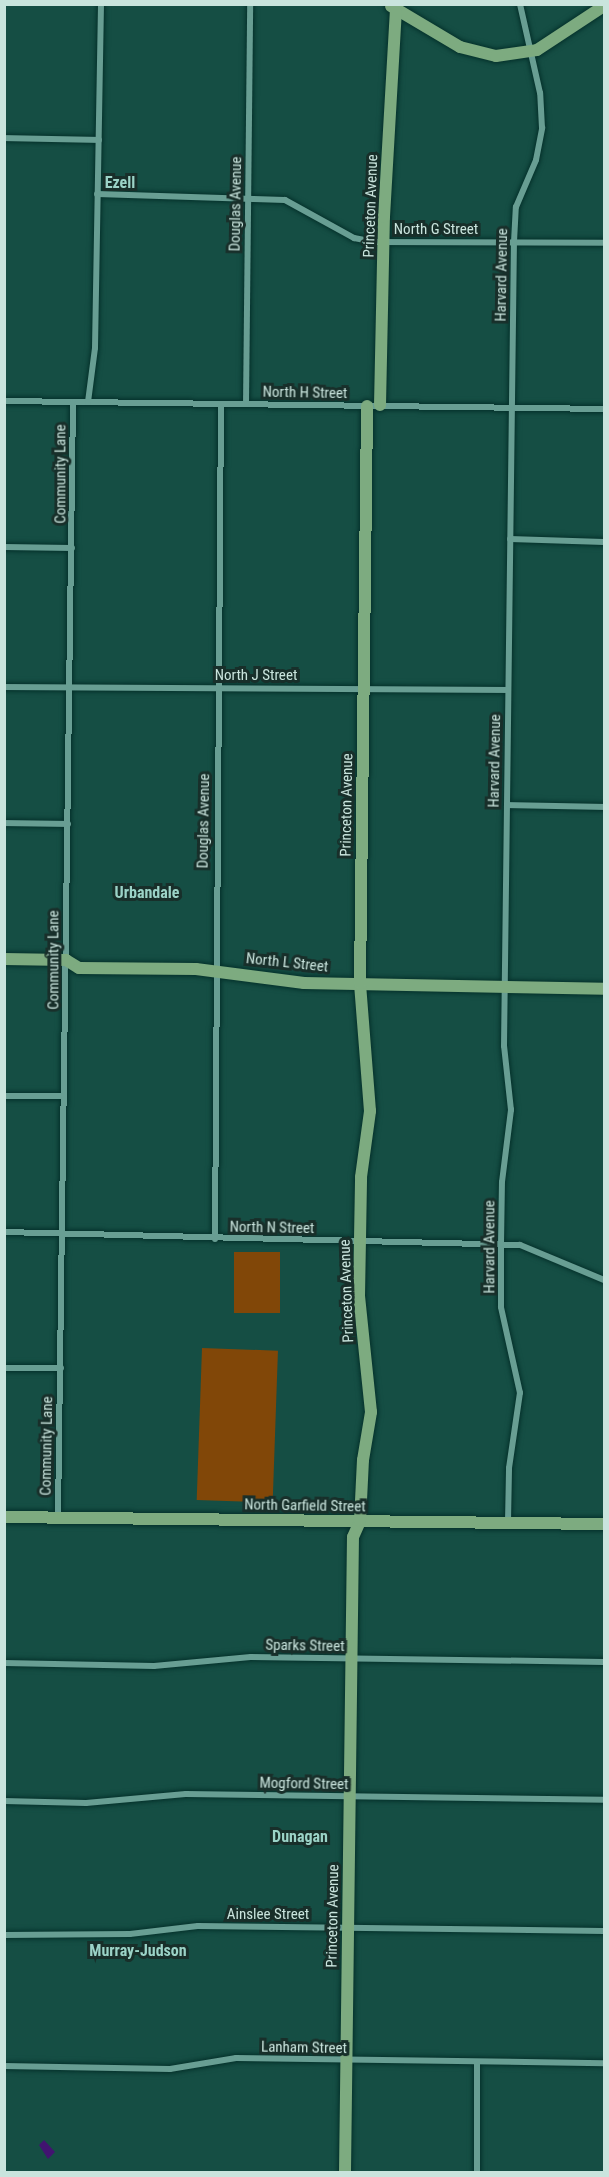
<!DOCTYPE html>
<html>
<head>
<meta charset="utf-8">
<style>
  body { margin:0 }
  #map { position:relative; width:609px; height:2177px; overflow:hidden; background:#154e44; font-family:"Roboto Condensed",sans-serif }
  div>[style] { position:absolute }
  .green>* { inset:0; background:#814708; transform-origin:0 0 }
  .water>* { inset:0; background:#411470 }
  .roads { filter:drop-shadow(0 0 2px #05312b) drop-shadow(0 0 2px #05312b) }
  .street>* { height:6px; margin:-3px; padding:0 3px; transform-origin:3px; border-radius:3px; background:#689e93 }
  .secondary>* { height:12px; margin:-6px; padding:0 6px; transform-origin:6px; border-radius:6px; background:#7dab80 }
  span { translate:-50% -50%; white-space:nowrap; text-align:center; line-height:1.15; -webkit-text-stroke:6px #182f2a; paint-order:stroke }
  .street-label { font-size:15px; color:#c9e4dd }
  .neighbourhood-label { font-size:16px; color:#9bd3c7; font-weight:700 }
  .frame { position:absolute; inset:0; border:6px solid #c9e4dd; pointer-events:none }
</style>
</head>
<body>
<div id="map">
  <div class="green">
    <i style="left:234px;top:1252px;width:46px;height:61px"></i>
    <i style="left:202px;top:1348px;width:76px;height:152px;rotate:2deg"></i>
  </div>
  <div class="water">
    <i style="clip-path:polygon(44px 2140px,55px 2152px,48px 2159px,39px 2145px)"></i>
  </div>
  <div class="roads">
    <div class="street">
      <i style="left:4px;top:138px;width:95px;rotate:1.2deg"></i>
      <i style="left:97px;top:194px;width:188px;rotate:1.8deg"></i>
      <i style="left:285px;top:200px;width:79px;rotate:28.8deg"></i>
      <i style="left:354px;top:238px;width:20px;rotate:11deg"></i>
      <i style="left:374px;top:242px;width:230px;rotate:0.2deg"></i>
      <i style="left:4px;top:401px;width:600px;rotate:0.76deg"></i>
      <i style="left:88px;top:402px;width:54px;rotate:-82.6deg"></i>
      <i style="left:95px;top:348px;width:344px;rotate:-89deg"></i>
      <i style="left:246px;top:404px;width:400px;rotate:-89.4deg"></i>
      <i style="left:510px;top:539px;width:94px;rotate:1.8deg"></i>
      <i style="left:4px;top:547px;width:68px;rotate:0.8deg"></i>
      <i style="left:4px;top:687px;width:504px;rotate:0.34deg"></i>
      <i style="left:507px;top:805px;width:97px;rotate:1.2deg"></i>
      <i style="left:4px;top:823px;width:64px;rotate:0.9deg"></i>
      <i style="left:4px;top:1096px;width:60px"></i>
      <i style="left:4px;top:1232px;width:516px;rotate:1.44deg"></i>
      <i style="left:520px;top:1245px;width:91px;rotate:22.6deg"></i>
      <i style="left:215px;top:1239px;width:835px;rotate:-89.59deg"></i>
      <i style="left:4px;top:1368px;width:57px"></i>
      <i style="left:58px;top:1517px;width:1115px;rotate:-89.23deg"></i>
      <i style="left:508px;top:1522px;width:54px;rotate:-88.9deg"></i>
      <i style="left:509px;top:1468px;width:76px;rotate:-81.7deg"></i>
      <i style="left:520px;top:1393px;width:88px;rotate:-102.5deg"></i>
      <i style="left:501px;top:1307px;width:63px;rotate:-90deg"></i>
      <i style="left:501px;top:1244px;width:62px;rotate:-89.1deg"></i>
      <i style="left:502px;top:1182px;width:73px;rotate:-82.9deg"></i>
      <i style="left:511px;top:1110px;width:64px;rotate:-96.2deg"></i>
      <i style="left:504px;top:1046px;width:804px;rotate:-89.29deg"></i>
      <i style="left:514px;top:242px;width:35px;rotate:-87deg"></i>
      <i style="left:516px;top:207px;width:51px;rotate:-66.9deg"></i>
      <i style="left:536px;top:160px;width:33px;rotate:-79deg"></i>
      <i style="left:542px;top:128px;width:35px;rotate:-93deg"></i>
      <i style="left:540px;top:93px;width:91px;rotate:-102.7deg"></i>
      <i style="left:4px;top:1663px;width:150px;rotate:1.1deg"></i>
      <i style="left:154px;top:1666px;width:97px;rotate:-5.3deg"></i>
      <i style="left:251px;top:1657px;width:353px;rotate:0.8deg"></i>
      <i style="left:4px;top:1801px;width:82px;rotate:1.4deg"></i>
      <i style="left:86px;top:1803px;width:100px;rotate:-5.1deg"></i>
      <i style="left:186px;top:1794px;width:418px;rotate:0.8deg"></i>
      <i style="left:4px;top:1935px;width:126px;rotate:-0.5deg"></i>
      <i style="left:130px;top:1934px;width:68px;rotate:-6.7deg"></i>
      <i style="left:198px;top:1926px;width:406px;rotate:0.7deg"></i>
      <i style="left:4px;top:2066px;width:166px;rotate:1deg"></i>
      <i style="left:170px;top:2069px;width:67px;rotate:-9.5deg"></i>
      <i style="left:236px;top:2058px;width:368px;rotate:0.8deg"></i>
      <i style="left:477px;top:2172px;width:110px;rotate:-90deg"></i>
    </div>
    <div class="secondary">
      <i style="left:391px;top:6px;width:80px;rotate:30.7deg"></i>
      <i style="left:460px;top:47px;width:37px;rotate:14deg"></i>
      <i style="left:496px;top:56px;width:41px;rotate:-8.3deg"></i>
      <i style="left:537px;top:50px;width:80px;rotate:-33.3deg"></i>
      <i style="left:380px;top:405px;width:188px;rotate:-88.8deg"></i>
      <i style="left:384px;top:217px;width:208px;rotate:-86.7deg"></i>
      <i style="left:4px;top:959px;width:62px;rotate:0.9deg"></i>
      <i style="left:66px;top:960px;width:15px;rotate:32deg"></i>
      <i style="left:79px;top:968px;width:117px;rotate:0.5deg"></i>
      <i style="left:196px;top:969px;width:109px;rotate:7.4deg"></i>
      <i style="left:304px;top:983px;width:300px;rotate:1.1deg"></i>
      <i style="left:4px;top:1517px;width:600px;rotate:0.67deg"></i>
      <i style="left:345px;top:2172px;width:635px;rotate:-89.28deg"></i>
      <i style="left:353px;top:1537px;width:17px;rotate:-66deg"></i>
      <i style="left:360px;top:1521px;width:61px;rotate:-87.2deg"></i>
      <i style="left:363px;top:1460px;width:49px;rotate:-80.5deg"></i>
      <i style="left:371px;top:1412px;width:117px;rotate:-95.9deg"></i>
      <i style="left:359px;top:1296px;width:119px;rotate:-89deg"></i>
      <i style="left:361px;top:1177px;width:67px;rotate:-82.2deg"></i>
      <i style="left:370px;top:1111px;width:128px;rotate:-94.5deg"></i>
      <i style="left:360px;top:983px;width:577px;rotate:-89.3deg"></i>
    </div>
  </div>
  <div class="street-label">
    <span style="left:236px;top:204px;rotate:-89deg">Douglas Avenue</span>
    <span style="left:371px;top:206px;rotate:-88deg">Princeton Avenue</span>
    <span style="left:436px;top:230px">North G Street</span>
    <span style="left:502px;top:275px;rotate:-89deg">Harvard Avenue</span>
    <span style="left:305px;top:393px;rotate:1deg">North H Street</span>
    <span style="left:61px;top:474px;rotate:-90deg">Community Lane</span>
    <span style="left:256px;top:676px">North J Street</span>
    <span style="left:495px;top:761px;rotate:-89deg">Harvard Avenue</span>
    <span style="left:347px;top:805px;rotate:-89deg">Princeton Avenue</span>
    <span style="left:204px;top:821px;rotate:-89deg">Douglas Avenue</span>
    <span style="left:54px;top:960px;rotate:-90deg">Community Lane</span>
    <span style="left:287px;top:963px;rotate:6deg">North L Street</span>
    <span style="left:272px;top:1228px;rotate:1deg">North N Street</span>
    <span style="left:490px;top:1247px;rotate:-90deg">Harvard Avenue</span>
    <span style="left:347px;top:1291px;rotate:-92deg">Princeton Avenue</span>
    <span style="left:47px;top:1446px;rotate:-89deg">Community Lane</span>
    <span style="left:305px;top:1506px;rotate:1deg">North Garfield Street</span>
    <span style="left:305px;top:1646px;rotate:1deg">Sparks Street</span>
    <span style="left:304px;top:1784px;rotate:1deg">Mogford Street</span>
    <span style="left:268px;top:1915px">Ainslee Street</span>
    <span style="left:333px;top:1916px;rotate:-89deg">Princeton Avenue</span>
    <span style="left:304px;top:2048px;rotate:1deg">Lanham Street</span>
  </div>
  <div class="neighbourhood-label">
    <span style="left:120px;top:183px">Ezell</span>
    <span style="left:147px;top:893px">Urbandale</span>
    <span style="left:300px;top:1837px">Dunagan</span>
    <span style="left:138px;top:1951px">Murray-Judson</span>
  </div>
  <div class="frame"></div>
</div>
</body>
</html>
